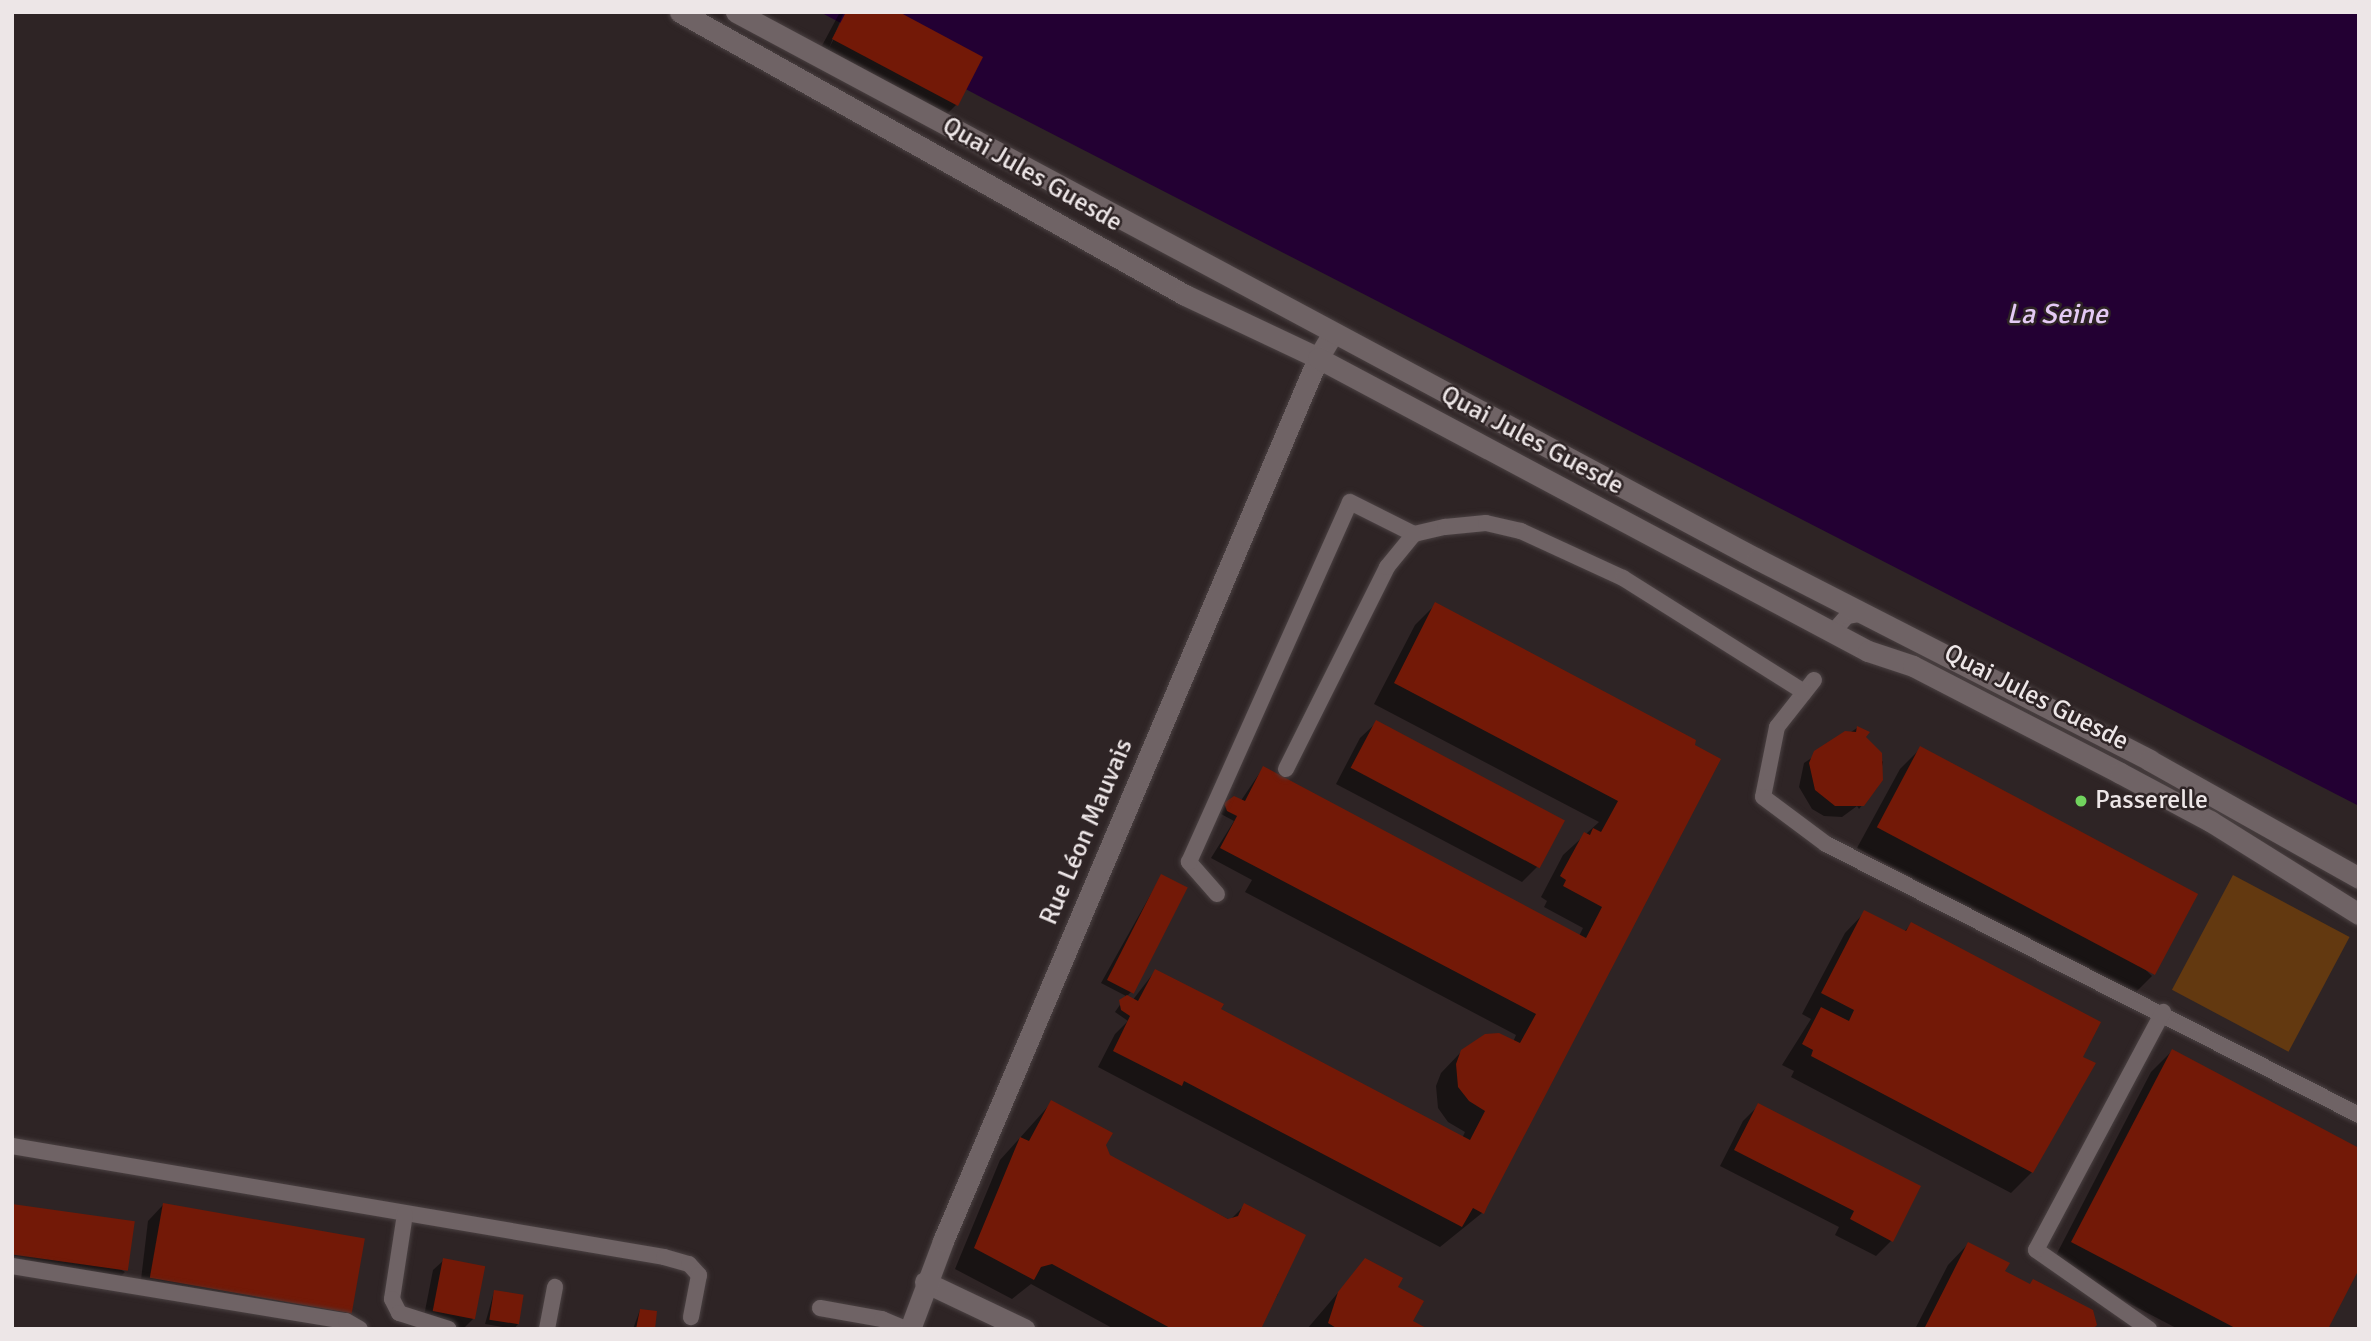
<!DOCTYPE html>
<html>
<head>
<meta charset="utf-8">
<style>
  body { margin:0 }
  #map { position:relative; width:2371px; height:1341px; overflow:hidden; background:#2e2425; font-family:Signika,sans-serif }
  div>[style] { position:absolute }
  .green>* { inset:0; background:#633910; transform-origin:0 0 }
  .water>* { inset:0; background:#230033 }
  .shadow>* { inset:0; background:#0007 }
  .building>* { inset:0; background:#731907; transform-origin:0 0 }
  .roads { filter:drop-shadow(0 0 2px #4a4142) drop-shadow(0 0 2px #4a4142) }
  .lane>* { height:16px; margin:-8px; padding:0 8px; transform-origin:8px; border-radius:8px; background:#6f6365 }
  .street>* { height:21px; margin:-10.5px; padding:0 10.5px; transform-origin:10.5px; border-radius:10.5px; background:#6f6365 }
  .secondary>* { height:21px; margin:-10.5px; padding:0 10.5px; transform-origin:10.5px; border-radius:10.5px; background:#6f6365 }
  .dots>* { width:19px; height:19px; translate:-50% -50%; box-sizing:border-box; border:4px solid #2e2425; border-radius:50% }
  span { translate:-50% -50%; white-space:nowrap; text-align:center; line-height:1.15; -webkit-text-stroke:5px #2e2425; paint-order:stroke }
  .street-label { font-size:26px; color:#ede6e7 }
  .poi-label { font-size:26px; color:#ede6e7 }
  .left { translate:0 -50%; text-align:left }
  .water-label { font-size:28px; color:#e4caf4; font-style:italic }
  .frame { position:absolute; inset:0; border:14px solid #ede6e7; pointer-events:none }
</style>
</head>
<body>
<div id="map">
  <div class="green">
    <i style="left:2233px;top:875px;width:132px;height:130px;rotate:28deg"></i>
  </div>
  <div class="water">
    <i style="clip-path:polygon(820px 12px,2359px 12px,2359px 806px,992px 103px)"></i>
  </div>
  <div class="shadow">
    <i style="clip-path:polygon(840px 12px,844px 12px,829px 48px,848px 12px,981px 58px,956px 105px,940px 121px,817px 55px)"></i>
    <i style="clip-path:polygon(1436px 604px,1694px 741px,1482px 1213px,1440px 1247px,1098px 1067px,1115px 1034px,1128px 1021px,1115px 1012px,1126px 996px,1101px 983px,1161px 876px,1131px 992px,1125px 998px,1132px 1001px,1155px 971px,1216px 1016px,1462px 1138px,1465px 1132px,1448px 1122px,1438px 1108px,1436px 1086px,1441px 1073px,1462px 1051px,1513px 1042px,1516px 1035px,1245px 892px,1252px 880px,1211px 858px,1234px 821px,1221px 814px,1225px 804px,1240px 802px,1263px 768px,1579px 936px,1583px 928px,1544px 907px,1547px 901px,1541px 897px,1563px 855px,1599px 822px,1374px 704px,1415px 625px)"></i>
    <i style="clip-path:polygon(1376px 723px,1562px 820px,1538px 866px,1522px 882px,1336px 784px,1360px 738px)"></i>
    <i style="clip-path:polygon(1857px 728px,1883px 762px,1877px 788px,1859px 809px,1857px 806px,1842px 817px,1824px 816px,1812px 809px,1799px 787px,1804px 763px)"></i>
    <i style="clip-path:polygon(1920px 749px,2152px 976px,2131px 997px,1857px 848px,1900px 769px)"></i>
    <i style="clip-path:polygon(1865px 912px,1904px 932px,1911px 924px,2081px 1058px,2032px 1172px,2011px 1193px,1791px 1077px,1794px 1071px,1782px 1065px,1811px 1019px,1802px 1014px,1845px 933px)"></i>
    <i style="clip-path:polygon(2172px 1051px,2326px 1329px,2178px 1329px,2052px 1263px,2151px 1072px)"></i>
    <i style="clip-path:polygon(1052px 1102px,1104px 1145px,1108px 1157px,1230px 1220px,1245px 1205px,1273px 1292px,1278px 1294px,1257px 1329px,1114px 1329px,1031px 1284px,1012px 1299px,955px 1269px,1000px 1160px)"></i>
    <i style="clip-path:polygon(1759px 1105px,1892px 1240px,1876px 1256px,1835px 1235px,1839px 1227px,1720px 1166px,1743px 1121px)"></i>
    <i style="clip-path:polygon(163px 1205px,352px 1311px,341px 1321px,140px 1288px,148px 1221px)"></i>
    <i style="clip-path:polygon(12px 1206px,125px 1272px,120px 1277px,12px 1272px)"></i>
    <i style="clip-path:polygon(1968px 1244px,2003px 1272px,2091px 1329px,1915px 1329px,1948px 1265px)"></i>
    <i style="clip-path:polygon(444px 1260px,474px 1318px,463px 1329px,423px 1321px,433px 1270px)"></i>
    <i style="clip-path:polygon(1365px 1261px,1396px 1287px,1411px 1322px,1425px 1329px,1307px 1329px)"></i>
    <i style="clip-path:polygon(494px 1292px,518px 1324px,514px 1329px,485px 1324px)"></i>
    <i style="clip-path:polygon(640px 1310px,653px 1329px,633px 1329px)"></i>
  </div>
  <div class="building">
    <i style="clip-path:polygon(846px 12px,899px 12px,983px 57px,958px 106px,832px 39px)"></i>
    <i style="clip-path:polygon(1435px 602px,1696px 740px,1695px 745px,1721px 759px,1487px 1207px,1484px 1214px,1473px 1208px,1462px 1227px,1184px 1081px,1182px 1086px,1113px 1051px,1130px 1016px,1121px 1010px,1119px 1000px,1127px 995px,1138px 1001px,1155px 969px,1224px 1004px,1221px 1009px,1470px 1140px,1485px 1111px,1469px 1101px,1458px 1087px,1456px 1064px,1461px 1050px,1485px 1034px,1499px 1033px,1520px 1043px,1536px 1014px,1220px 848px,1237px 816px,1227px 811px,1224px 803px,1234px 796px,1245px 801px,1263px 766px,1586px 938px,1602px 907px,1563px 886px,1566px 880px,1560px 876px,1584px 832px,1590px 835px,1593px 828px,1601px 832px,1618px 801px,1394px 683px)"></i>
    <i style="left:1376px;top:720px;width:214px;height:54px;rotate:28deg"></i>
    <i style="clip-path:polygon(1857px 726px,1870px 732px,1866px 737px,1882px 753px,1883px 780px,1864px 806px,1835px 806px,1815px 790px,1809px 763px,1814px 751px,1845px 731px,1856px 732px)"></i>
    <i style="left:1920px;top:746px;width:315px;height:92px;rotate:28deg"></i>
    <i style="left:1161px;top:874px;width:30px;height:119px;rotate:27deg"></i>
    <i style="clip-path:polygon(1864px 910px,1906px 931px,1911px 922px,2101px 1022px,2083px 1057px,2096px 1063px,2033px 1173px,1811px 1056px,1813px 1050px,1802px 1044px,1821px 1007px,1849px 1021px,1854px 1010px,1821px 993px)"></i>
    <i style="clip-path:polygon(2172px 1049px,2359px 1148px,2359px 1269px,2328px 1329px,2237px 1329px,2071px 1242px)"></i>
    <i style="clip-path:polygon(1051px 1100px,1113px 1133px,1106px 1145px,1110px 1155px,1228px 1219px,1238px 1216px,1244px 1203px,1306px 1235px,1262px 1327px,1172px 1329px,1052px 1264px,1041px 1267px,1034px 1280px,974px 1248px,1020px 1137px,1029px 1141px)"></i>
    <i style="clip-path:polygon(1758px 1103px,1921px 1186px,1893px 1242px,1850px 1219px,1854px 1211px,1734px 1150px)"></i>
    <i style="left:163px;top:1203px;width:205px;height:76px;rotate:10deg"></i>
    <i style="left:12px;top:1204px;width:124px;height:50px;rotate:8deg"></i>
    <i style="clip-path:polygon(1968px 1242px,2010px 1263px,2005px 1271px,2030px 1284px,2033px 1279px,2093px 1310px,2097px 1325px,2093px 1329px,1924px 1329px)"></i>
    <i style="left:443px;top:1258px;width:43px;height:54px;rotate:11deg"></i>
    <i style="clip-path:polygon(1365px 1258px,1403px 1278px,1398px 1287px,1424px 1301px,1413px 1321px,1428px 1329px,1338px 1329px,1328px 1323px,1338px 1292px)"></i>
    <i style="left:494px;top:1290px;width:30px;height:30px;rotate:9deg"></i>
    <i style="clip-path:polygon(640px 1309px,657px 1311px,655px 1329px,636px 1329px)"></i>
  </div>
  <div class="roads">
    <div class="lane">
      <i style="left:1833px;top:632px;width:21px;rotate:-49deg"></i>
      <i style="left:1847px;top:616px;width:17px;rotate:-10deg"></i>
      <i style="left:1814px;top:680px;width:60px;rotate:128.2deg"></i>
      <i style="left:1777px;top:727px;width:71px;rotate:101.3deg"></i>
      <i style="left:1763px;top:797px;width:79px;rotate:36.7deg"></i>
      <i style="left:1826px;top:844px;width:598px;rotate:26.95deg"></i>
      <i style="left:1286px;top:769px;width:226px;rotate:-63.4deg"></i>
      <i style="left:1387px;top:567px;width:43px;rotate:-50.7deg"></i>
      <i style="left:1414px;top:534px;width:32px;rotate:-13deg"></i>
      <i style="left:1445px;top:527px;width:41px;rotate:-5.6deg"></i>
      <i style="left:1486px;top:523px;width:36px;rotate:13deg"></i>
      <i style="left:1521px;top:531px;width:112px;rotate:24.7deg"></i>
      <i style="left:1623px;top:578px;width:214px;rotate:32.2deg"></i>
      <i style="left:1217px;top:894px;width:43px;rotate:-131.2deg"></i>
      <i style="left:1189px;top:862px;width:394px;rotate:-65.9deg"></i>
      <i style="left:1350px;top:502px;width:72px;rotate:26.6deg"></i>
      <i style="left:12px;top:1146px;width:661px;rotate:9.66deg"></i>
      <i style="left:664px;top:1257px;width:26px;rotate:16deg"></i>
      <i style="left:689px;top:1264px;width:15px;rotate:48deg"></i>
      <i style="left:699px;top:1275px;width:43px;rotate:100.8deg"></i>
      <i style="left:405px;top:1214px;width:86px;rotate:98.7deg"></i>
      <i style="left:392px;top:1299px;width:16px;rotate:63deg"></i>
      <i style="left:399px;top:1313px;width:52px;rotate:17.7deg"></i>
      <i style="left:12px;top:1266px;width:338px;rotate:9.4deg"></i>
      <i style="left:346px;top:1321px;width:16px;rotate:30deg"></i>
      <i style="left:820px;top:1308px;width:63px;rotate:10.1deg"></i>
      <i style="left:882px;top:1319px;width:26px;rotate:23deg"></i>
      <i style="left:547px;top:1329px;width:43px;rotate:-79.2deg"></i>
      <i style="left:2149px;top:1329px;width:138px;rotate:-145deg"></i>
      <i style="left:2036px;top:1250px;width:270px;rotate:-61.9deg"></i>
    </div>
    <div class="street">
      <i style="left:925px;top:1282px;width:110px;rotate:25.4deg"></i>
      <i style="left:910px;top:1329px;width:94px;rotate:-69.4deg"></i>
      <i style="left:943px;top:1241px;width:959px;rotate:-66.99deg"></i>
      <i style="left:1318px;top:358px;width:29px;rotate:-59deg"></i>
    </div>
    <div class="secondary">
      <i style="left:680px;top:12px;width:579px;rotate:29.27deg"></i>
      <i style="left:1185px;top:295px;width:147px;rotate:25.3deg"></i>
      <i style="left:1318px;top:358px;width:623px;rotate:28.05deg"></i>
      <i style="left:1868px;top:651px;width:47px;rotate:18.4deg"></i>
      <i style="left:1913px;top:666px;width:233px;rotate:27.3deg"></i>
      <i style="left:2120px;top:773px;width:102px;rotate:28.1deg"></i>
      <i style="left:2210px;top:821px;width:176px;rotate:32deg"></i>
      <i style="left:736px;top:12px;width:1158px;rotate:28.18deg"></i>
      <i style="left:1757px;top:559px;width:441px;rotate:27.1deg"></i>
      <i style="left:2149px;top:760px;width:241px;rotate:29.3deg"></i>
    </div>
  </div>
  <div class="dots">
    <i style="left:2081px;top:801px;background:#71d35e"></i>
  </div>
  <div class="street-label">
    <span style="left:1032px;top:175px;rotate:30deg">Quai Jules Guesde</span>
    <span style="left:1532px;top:441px;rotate:28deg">Quai Jules Guesde</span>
    <span style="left:2036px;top:698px;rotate:27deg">Quai Jules Guesde</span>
    <span style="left:1087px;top:832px;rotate:-67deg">Rue Léon Mauvais</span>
  </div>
  <div class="poi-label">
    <span class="left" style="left:2095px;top:801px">Passerelle</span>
  </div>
  <div class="water-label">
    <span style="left:2057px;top:314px">La Seine</span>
  </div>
  <div class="frame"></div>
</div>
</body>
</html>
